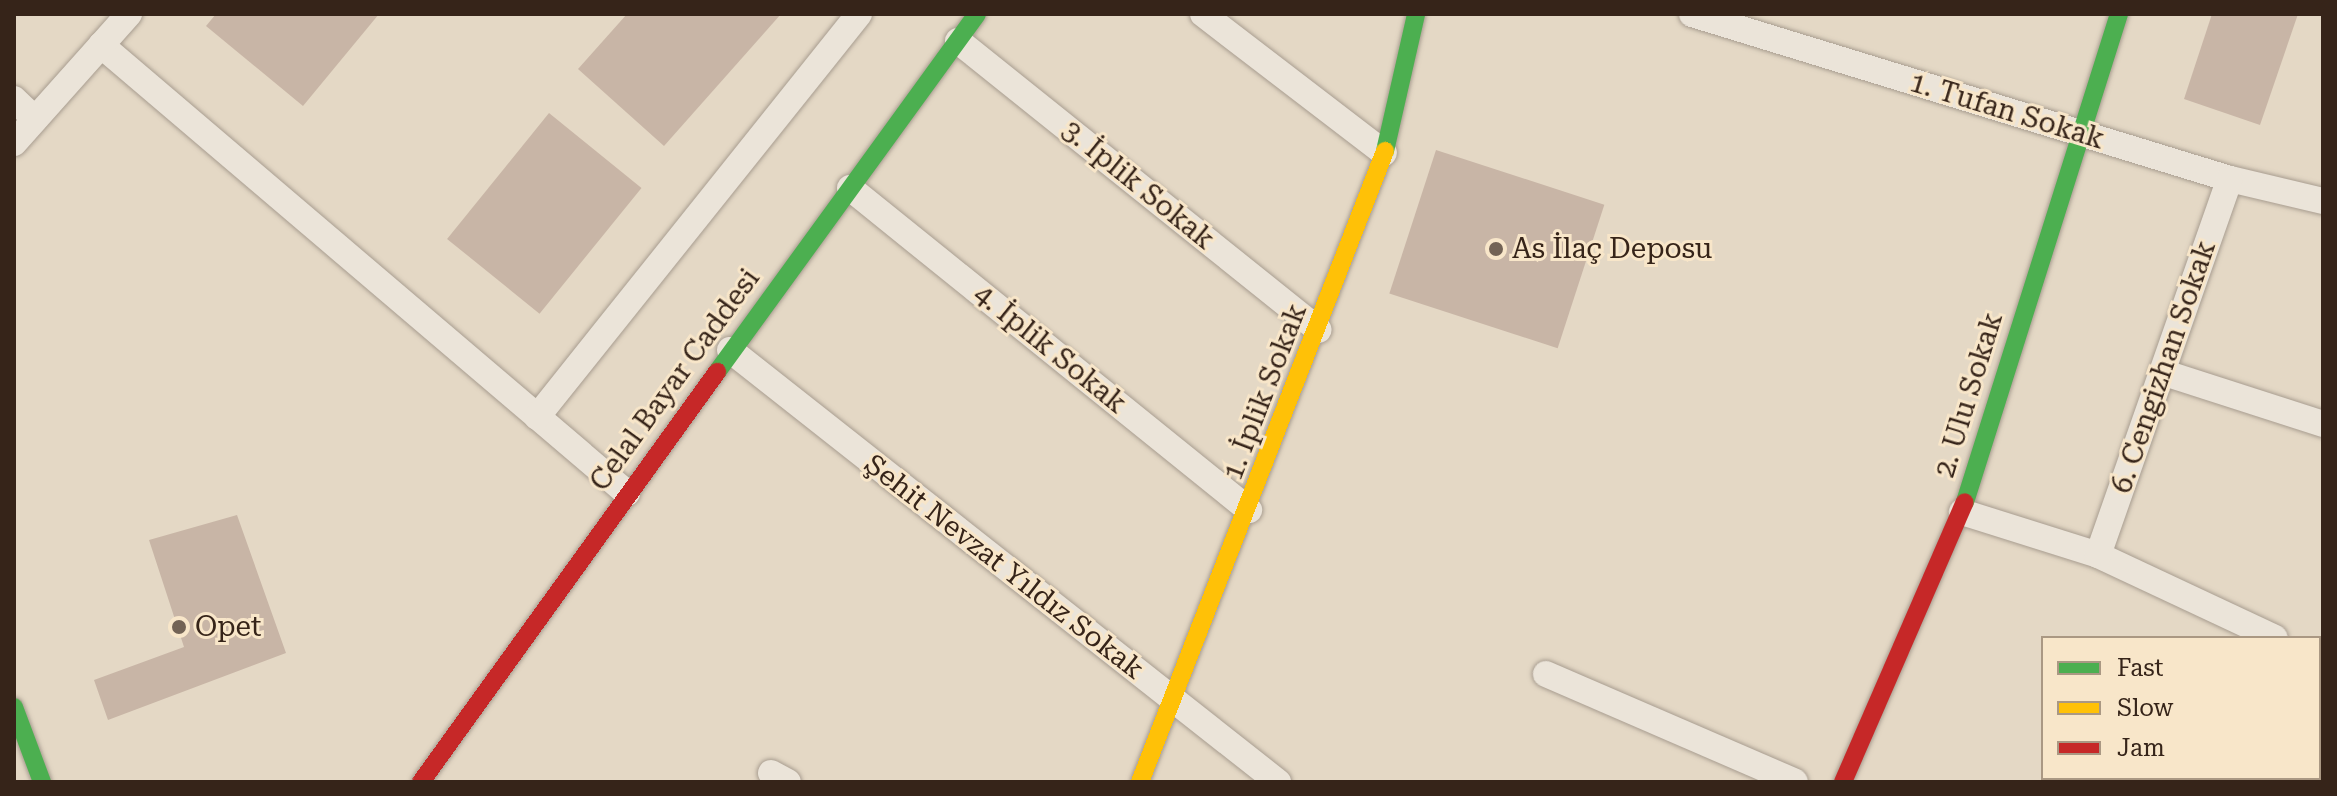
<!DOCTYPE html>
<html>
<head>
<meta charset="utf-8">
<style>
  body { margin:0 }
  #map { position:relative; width:2337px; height:796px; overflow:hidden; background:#e4d8c5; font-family:"Roboto Serif",serif }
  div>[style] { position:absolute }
  .building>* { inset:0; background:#c8b5a6; transform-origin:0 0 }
  .roads { filter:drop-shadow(0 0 2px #a89d90) drop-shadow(0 0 2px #a89d90) }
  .street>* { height:26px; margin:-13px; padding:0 13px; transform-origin:13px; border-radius:13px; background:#ebe4d9 }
  .fast>* { height:18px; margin:-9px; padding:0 9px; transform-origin:9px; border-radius:9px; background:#4caf50 }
  .slow>* { height:18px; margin:-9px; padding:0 9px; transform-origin:9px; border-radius:9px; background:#ffc107 }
  .jam>* { height:18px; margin:-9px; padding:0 9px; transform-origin:9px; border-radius:9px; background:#c62828 }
  .dots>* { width:22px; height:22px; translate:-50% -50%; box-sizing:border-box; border:4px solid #f8e6c9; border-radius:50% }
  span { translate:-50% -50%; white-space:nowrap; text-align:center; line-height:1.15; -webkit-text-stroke:6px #f8e6c9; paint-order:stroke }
  .street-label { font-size:28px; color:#362419 }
  .poi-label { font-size:28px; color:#362419 }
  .left { translate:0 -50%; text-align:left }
  .frame { position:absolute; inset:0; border:16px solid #362419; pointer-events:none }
  .legend { position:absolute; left:2041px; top:636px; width:280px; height:144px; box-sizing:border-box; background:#f8e6c9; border:2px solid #aa9883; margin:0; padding:10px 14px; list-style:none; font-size:24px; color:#362419 }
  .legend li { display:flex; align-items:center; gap:16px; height:40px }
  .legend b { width:40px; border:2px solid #aa9883 }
</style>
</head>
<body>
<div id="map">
  <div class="building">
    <i style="clip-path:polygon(216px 14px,379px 14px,303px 106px,206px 26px)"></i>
    <i style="clip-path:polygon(627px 14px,781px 14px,664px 146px,578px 69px)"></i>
    <i style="clip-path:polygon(2212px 14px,2298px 14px,2260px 125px,2184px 99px)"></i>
    <i style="left:549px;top:113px;width:119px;height:162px;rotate:39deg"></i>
    <i style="left:1436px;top:150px;width:177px;height:151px;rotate:18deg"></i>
    <i style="clip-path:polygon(237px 515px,286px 653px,108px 720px,94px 680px,184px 647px,149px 540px)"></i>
  </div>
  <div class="roads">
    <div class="street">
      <i style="left:1203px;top:14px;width:228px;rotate:37.5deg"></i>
      <i style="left:1692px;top:14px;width:563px;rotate:17.05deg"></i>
      <i style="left:2230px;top:179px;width:96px;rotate:13.3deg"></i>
      <i style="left:958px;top:41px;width:462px;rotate:38.7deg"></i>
      <i style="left:101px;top:45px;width:691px;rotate:40.42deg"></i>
      <i style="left:14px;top:99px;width:29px;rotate:44deg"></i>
      <i style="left:14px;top:143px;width:173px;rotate:-48.3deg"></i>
      <i style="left:850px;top:188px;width:513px;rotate:38.9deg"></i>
      <i style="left:730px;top:350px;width:698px;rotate:38.25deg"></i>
      <i style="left:2162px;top:372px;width:169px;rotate:17.9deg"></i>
      <i style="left:537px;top:417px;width:516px;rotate:-51.37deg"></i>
      <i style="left:1962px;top:512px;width:143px;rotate:17.5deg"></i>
      <i style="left:2098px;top:555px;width:195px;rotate:25.1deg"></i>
      <i style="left:2098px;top:555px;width:398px;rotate:-70.7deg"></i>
      <i style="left:2319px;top:663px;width:5px;rotate:37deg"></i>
      <i style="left:1546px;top:674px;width:271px;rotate:23.4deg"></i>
      <i style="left:771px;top:773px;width:19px;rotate:28deg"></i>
    </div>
    <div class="fast">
      <i style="left:1385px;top:151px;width:140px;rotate:-77.2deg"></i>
      <i style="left:717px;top:372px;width:442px;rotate:-54deg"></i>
      <i style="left:1965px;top:502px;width:512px;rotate:-72.49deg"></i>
      <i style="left:14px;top:707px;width:80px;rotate:69.5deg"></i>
    </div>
    <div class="slow">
      <i style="left:1140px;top:782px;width:677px;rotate:-68.78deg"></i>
    </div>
    <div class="jam">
      <i style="left:421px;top:782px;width:506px;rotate:-54.17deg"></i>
      <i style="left:1843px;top:782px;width:305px;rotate:-66.5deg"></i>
    </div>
  </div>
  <div class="dots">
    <i style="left:1496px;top:249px;background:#736355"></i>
    <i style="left:179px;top:627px;background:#736355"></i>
  </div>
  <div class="street-label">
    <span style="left:2007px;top:111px;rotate:17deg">1. Tufan Sokak</span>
    <span style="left:1138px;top:185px;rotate:39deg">3. İplik Sokak</span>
    <span style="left:1050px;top:349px;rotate:39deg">4. İplik Sokak</span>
    <span style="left:2164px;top:367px;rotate:-71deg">6. Cengizhan Sokak</span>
    <span style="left:675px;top:380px;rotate:-54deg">Celal Bayar Caddesi</span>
    <span style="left:1265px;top:392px;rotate:-69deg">1. İplik Sokak</span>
    <span style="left:1969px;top:395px;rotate:-73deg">2. Ulu Sokak</span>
    <span style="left:1004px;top:567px;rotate:38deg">Şehit Nevzat Yıldız Sokak</span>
  </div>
  <div class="poi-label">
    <span class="left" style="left:1512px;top:249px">As İlaç Deposu</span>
    <span class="left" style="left:195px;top:627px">Opet</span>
  </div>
  <div class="frame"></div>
  <ul class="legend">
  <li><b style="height:10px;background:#4caf50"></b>Fast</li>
  <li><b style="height:10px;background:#ffc107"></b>Slow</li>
  <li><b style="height:10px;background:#c62828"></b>Jam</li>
  </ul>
</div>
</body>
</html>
